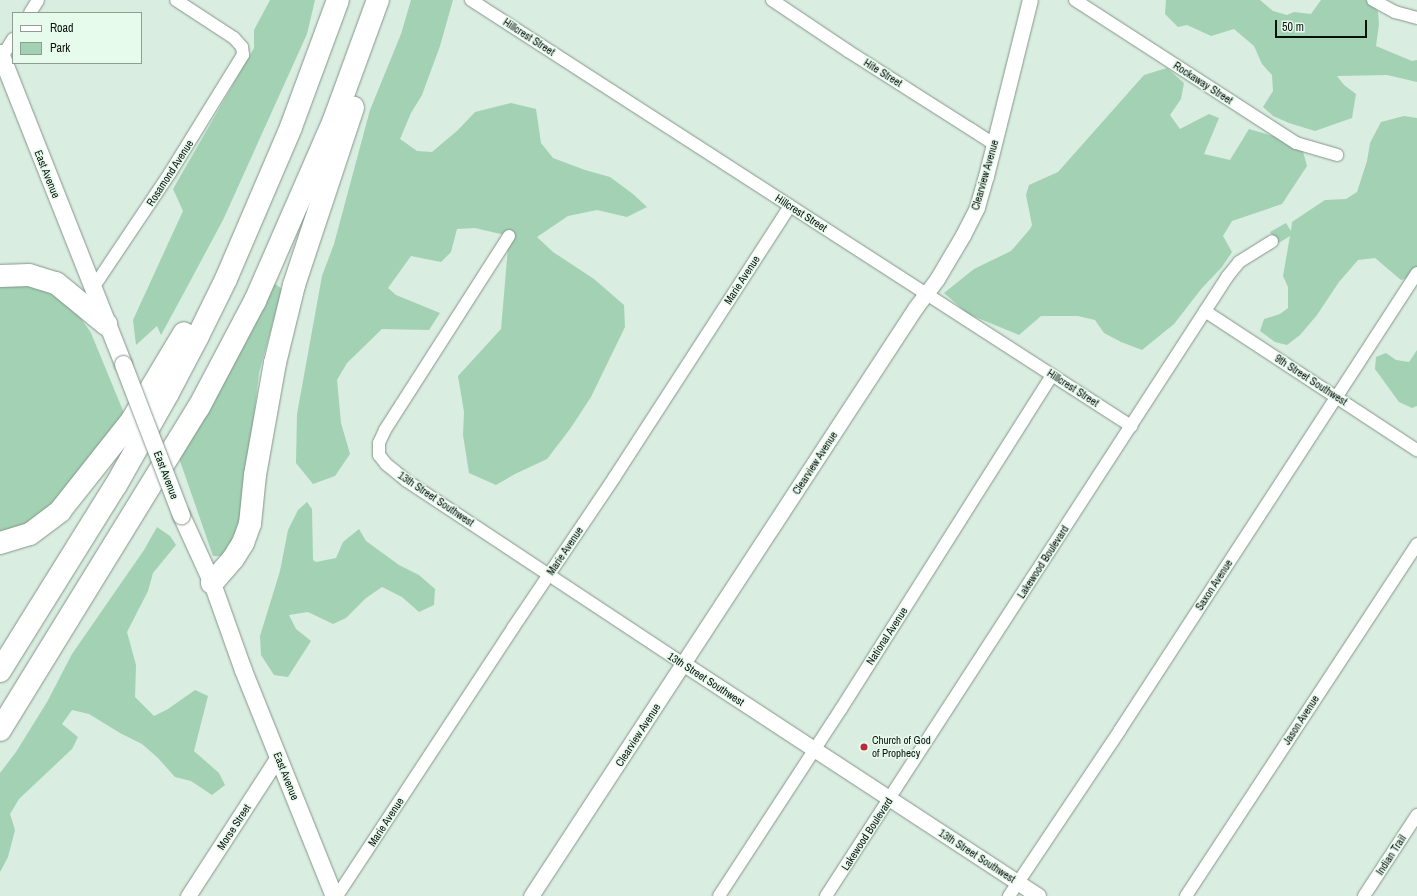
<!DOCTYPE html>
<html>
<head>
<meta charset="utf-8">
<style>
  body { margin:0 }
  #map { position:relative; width:1417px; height:896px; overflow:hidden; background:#d9ede0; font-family:"Archivo Narrow",sans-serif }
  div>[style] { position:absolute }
  .green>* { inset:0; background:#a2d2b3 }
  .roads { filter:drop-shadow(0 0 1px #84968a) drop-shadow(0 0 1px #84968a) }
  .minor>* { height:12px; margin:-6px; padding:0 6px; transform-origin:6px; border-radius:6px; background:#fff }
  .tertiary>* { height:15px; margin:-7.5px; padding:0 7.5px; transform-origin:7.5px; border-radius:7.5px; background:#fff }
  .secondary>* { height:17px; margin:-8.5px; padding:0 8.5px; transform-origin:8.5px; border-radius:8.5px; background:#fff }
  .motorway>* { height:22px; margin:-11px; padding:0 11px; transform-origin:11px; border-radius:11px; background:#fff }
  .bridges { filter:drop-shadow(0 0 1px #84968a) drop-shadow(0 0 1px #84968a) }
  .secondary-bridge>* { height:17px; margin:-8.5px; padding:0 8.5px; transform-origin:8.5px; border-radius:8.5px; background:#fff }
  .dots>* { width:11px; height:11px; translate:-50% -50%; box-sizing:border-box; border:2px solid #e7fbed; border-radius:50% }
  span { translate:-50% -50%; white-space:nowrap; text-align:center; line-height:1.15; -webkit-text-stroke:3px #e7fbed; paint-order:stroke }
  .street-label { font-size:11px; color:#0a110d }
  .poi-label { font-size:11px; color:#0a110d }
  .left { translate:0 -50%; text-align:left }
  .legend { position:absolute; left:12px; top:12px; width:130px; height:52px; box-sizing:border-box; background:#e7fbed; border:1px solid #8f9d93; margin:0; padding:5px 7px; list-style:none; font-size:12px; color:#0a110d }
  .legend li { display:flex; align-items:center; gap:8px; height:20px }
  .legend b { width:20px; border:1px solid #8f9d93 }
  .scale { position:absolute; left:1275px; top:20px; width:92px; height:18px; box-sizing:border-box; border:2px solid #0a110d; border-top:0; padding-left:5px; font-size:12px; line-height:14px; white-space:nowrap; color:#0a110d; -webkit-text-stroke:3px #e7fbed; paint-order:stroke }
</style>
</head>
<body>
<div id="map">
  <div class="green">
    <i style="clip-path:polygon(270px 0,315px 0,307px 34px,223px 220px,179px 302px,161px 335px,157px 326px,136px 345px,133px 320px,183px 211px,173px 189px,254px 48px,254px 30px)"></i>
    <i style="clip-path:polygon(411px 0,453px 0,440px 46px,422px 95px,411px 113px,400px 139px,417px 151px,432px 152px,458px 130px,475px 112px,511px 103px,536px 109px,541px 143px,553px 158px,585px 170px,610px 177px,633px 194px,647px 207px,627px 217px,597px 210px,568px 216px,537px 237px,553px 252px,594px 279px,624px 305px,625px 327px,591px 397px,570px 429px,547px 459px,515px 474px,496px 485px,469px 473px,463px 435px,464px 412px,458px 376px,501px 329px,509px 236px,475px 228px,457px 229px,451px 252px,441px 262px,411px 256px,388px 288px,396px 295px,440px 313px,429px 330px,382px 329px,347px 363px,337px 380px,341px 423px,350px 454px,335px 476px,313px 484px,296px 463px,297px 414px,322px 276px,334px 244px,370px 110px,401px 34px)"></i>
    <i style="clip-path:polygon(1166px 0,1260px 0,1273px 11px,1287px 15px,1294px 12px,1311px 14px,1321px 0,1366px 0,1378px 11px,1379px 24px,1376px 46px,1412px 61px,1417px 60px,1417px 82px,1387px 75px,1337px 76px,1344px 85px,1356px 94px,1352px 118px,1315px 131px,1289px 123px,1273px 116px,1263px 107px,1273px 91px,1272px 75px,1262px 64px,1254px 46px,1234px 29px,1211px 36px,1187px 25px,1178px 27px,1165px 14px)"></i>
    <i style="clip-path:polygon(1167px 68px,1184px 83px,1181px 99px,1170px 115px,1180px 129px,1209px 114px,1219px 118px,1204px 154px,1230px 160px,1249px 129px,1301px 144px,1307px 166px,1282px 204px,1232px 221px,1223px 236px,1232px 252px,1222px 267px,1202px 288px,1174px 324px,1142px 350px,1121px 342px,1104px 333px,1095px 320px,1078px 316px,1041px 316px,1019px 335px,968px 314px,944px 293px,974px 269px,1011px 251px,1030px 229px,1032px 225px,1026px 195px,1029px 185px,1058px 172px,1144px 75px)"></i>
    <i style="clip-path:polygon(1404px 116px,1417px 118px,1417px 275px,1401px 280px,1375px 258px,1358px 260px,1339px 282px,1317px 315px,1300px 335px,1287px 345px,1275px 342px,1260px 331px,1264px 319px,1280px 314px,1288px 308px,1288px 287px,1283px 276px,1290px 236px,1277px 244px,1270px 232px,1286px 223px,1291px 231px,1292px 222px,1325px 200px,1346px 199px,1357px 192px,1367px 161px,1370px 143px,1381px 122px)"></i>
    <i style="clip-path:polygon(40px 282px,69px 301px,91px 333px,126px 418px,91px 465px,33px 522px,0 534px,0 284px)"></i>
    <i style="clip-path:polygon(274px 283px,282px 289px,259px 373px,245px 497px,236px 533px,224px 556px,213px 556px,179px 458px)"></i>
    <i style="clip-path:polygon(1417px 350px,1417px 406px,1412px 408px,1399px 402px,1375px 369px,1376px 357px,1386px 353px,1396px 360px,1409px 362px)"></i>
    <i style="clip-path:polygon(307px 502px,312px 509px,313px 560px,316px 562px,336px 558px,343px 542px,359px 529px,366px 541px,399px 565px,419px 575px,435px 589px,434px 605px,419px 612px,402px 597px,382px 587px,366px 598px,346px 618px,333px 624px,308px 612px,289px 615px,296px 629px,311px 641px,288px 677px,274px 675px,261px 655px,260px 636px,280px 571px,288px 530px,298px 510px)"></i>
    <i style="clip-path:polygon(157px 527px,170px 536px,176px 545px,153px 573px,148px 591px,127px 632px,136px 665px,135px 697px,154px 716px,168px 709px,195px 690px,208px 696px,194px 751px,219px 773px,225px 785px,212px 795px,191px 781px,175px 777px,158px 758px,142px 744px,120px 733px,89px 714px,72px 710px,62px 724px,78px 737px,72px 749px,19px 799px,10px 814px,15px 830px,8px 857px,0 872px,0 773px,16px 752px,47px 702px,72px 654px,144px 550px)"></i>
  </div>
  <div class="roads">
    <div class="minor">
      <i style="left:471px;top:0;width:786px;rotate:32.84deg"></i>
      <i style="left:772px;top:0;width:92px;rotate:33.9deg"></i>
      <i style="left:848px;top:51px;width:173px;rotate:32.5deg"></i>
      <i style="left:1075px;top:0;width:263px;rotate:32.9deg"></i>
      <i style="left:1296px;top:143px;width:43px;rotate:16.3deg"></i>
      <i style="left:1373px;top:0;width:25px;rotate:29deg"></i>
      <i style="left:1395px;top:12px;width:23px;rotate:15deg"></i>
      <i style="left:30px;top:13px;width:15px;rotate:-58deg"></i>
      <i style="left:0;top:60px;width:25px;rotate:-58deg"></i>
      <i style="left:509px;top:236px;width:230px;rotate:122.6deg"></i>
      <i style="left:385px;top:430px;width:14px;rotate:115deg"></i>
      <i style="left:379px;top:443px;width:12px;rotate:90deg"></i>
      <i style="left:379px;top:455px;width:11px;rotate:52deg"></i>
      <i style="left:386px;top:464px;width:27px;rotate:39deg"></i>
      <i style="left:407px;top:481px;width:332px;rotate:33.5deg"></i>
      <i style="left:93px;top:288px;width:138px;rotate:-56.2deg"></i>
      <i style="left:170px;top:173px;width:139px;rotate:-58.3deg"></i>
      <i style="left:243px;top:55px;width:8px;rotate:-97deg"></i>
      <i style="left:242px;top:47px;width:12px;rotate:-132deg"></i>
      <i style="left:234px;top:38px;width:69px;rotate:-146.8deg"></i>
      <i style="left:1205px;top:311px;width:254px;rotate:33.3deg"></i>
      <i style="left:337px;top:896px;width:321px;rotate:-56.7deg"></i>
      <i style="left:513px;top:628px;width:181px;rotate:-56deg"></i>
      <i style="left:614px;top:478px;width:324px;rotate:-57.1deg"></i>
      <i style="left:719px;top:896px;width:223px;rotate:-56.9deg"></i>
      <i style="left:841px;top:709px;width:395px;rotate:-57.7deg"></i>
      <i style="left:826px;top:896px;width:738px;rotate:-57.06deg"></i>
      <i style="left:1227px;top:277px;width:19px;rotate:-51deg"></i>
      <i style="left:1239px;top:262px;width:39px;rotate:-32deg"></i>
      <i style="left:1009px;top:896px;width:200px;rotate:-56.2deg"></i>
      <i style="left:1120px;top:730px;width:545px;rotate:-56.98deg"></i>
      <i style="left:1186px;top:896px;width:421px;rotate:-56.7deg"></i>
      <i style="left:1364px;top:896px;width:97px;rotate:-56.8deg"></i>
    </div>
    <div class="tertiary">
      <i style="left:684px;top:664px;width:423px;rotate:33.2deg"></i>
      <i style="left:188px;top:896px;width:166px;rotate:-57.1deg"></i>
      <i style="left:531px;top:896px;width:704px;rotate:-56.83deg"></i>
      <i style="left:916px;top:307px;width:35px;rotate:-53deg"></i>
      <i style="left:937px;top:279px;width:51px;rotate:-59.4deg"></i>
      <i style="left:963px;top:235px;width:31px;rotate:-63deg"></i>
      <i style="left:977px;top:207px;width:32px;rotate:-74deg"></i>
      <i style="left:986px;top:176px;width:181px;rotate:-76deg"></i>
    </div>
    <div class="secondary">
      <i style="left:0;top:53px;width:334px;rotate:68.4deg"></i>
      <i style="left:181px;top:515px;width:75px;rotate:65.5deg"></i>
      <i style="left:212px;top:583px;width:92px;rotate:70.4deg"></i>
      <i style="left:243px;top:670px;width:244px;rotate:68.1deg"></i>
    </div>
    <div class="motorway">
      <i style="left:0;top:276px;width:29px;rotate:-2deg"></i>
      <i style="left:29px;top:275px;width:28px;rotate:17deg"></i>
      <i style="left:56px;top:283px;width:65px;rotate:39.4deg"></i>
      <i style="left:0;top:543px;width:31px;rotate:-17deg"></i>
      <i style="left:30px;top:534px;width:38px;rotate:-37deg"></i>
      <i style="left:60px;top:511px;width:116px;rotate:-51.6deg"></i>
      <i style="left:132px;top:420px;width:101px;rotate:-59.1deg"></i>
      <i style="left:212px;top:583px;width:32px;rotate:-49deg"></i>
      <i style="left:233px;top:559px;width:19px;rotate:-58deg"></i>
      <i style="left:243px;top:543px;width:20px;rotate:-70deg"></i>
      <i style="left:250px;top:524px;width:49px;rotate:-84.2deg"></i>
      <i style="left:255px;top:475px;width:114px;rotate:-79.9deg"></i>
      <i style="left:275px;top:363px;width:80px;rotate:-76.3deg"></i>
      <i style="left:294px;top:285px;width:187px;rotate:-71.6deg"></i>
      <i style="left:0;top:671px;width:219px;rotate:-58.1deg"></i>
      <i style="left:116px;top:485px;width:106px;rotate:-60.5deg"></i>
      <i style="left:168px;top:393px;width:64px;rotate:-62.2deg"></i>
      <i style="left:198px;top:336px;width:64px;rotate:-63.8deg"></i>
      <i style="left:226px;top:279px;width:165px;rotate:-66.8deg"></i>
      <i style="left:291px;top:127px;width:135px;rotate:-69.7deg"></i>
      <i style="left:0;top:730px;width:379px;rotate:-58.4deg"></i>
      <i style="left:199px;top:407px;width:120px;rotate:-62.2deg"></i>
      <i style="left:255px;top:301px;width:197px;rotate:-66.4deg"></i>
      <i style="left:334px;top:120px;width:128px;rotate:-69.9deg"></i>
    </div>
  </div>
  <div class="bridges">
    <div class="secondary-bridge">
      <i style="left:123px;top:364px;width:162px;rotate:69deg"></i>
    </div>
  </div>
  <div class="dots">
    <i style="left:864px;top:747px;background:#ba2a34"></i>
  </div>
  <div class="street-label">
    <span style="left:529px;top:37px;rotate:33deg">Hillcrest Street</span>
    <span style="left:883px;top:73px;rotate:32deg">Hite Street</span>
    <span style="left:1203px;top:83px;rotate:33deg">Rockaway Street</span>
    <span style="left:170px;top:173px;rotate:-57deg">Rosamond Avenue</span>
    <span style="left:47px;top:174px;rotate:68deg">East Avenue</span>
    <span style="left:985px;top:175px;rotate:-74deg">Clearview Avenue</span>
    <span style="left:801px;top:213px;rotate:33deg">Hillcrest Street</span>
    <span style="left:742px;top:280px;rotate:-57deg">Marie Avenue</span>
    <span style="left:1311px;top:380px;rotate:33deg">9th Street Southwest</span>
    <span style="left:1073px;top:388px;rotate:33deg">Hillcrest Street</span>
    <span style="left:815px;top:463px;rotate:-57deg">Clearview Avenue</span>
    <span style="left:166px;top:475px;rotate:69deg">East Avenue</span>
    <span style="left:436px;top:499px;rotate:34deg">13th Street Southwest</span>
    <span style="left:565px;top:551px;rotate:-56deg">Marie Avenue</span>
    <span style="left:1043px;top:562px;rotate:-57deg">Lakewood Boulevard</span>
    <span style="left:1214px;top:585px;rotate:-57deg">Saxon Avenue</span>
    <span style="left:887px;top:636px;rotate:-57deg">National Avenue</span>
    <span style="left:706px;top:679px;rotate:33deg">13th Street Southwest</span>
    <span style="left:1301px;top:720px;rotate:-57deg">Jason Avenue</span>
    <span style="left:638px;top:735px;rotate:-57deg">Clearview Avenue</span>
    <span style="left:286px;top:776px;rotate:68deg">East Avenue</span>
    <span style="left:386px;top:822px;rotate:-57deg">Marie Avenue</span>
    <span style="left:234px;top:827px;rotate:-57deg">Morse Street</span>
    <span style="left:867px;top:834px;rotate:-57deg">Lakewood Boulevard</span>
    <span style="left:1391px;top:855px;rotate:-57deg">Indian Trail</span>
    <span style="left:977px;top:856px;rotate:33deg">13th Street Southwest</span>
  </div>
  <div class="poi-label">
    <span class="left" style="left:872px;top:747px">Church of God<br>of Prophecy</span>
  </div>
  <ul class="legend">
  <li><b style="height:5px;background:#fff"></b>Road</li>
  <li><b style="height:11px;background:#a2d2b3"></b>Park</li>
  </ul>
  <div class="scale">50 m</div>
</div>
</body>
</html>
